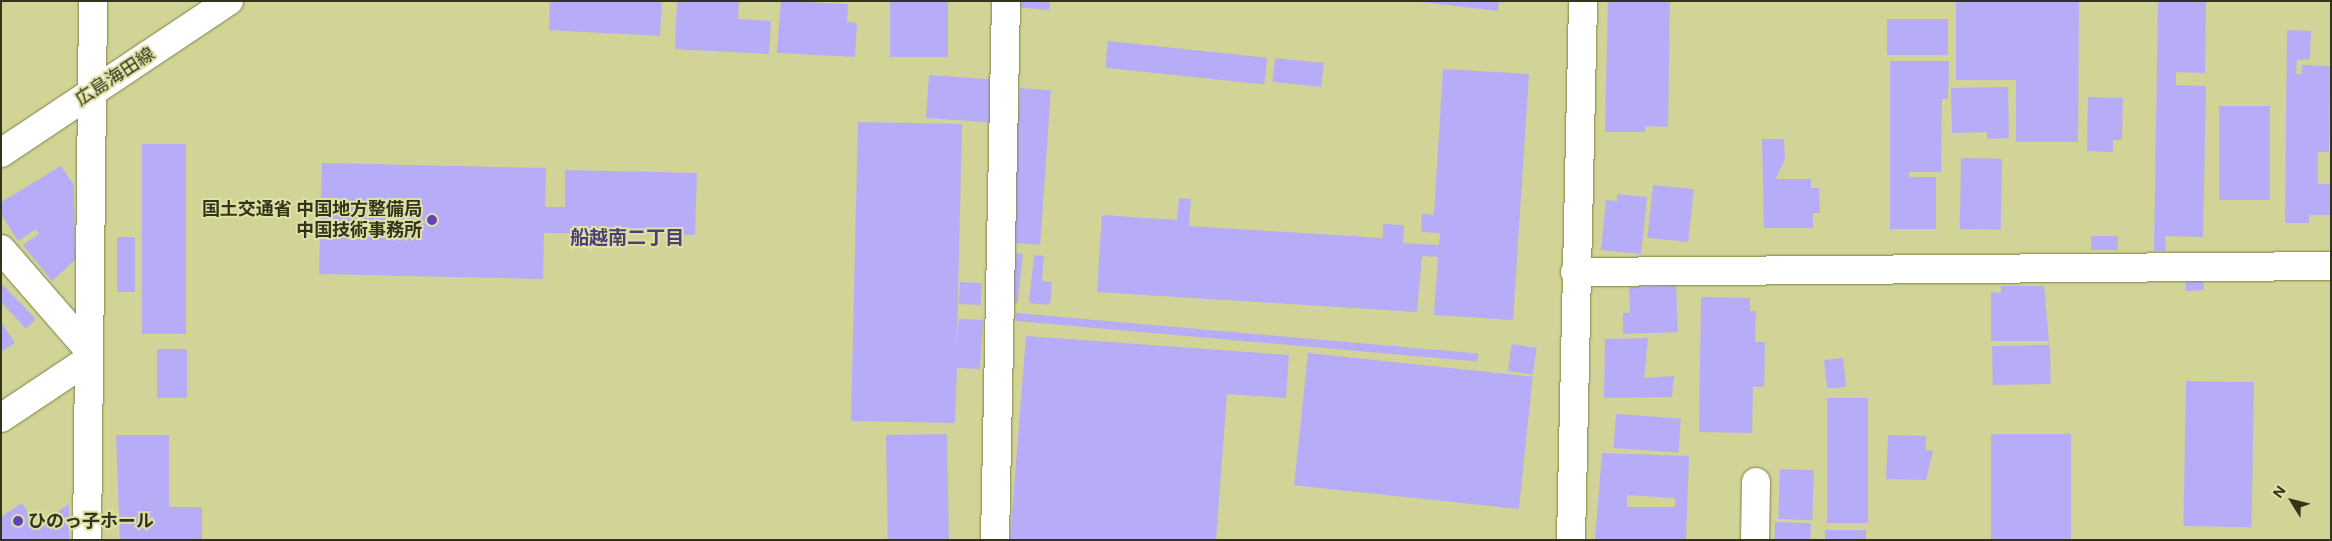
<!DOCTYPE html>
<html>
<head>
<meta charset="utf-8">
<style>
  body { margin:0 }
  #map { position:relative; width:2332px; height:541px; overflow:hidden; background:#d1d496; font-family:Figtree,"Noto Sans JP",sans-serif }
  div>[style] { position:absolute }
  .building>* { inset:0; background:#b7acf7; transform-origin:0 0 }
  .roads { filter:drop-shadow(0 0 1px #7e8046) drop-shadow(0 0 1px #7e8046) }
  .minor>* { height:28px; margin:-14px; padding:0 14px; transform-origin:14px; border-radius:14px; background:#fff }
  .major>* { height:28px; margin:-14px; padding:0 14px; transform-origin:14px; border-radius:14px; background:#fff }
  .dots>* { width:14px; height:14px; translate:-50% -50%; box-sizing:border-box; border:2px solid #dee1a3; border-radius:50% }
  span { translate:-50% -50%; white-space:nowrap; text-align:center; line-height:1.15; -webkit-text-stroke:4px #dee1a3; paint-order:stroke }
  .street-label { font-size:18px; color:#33341c }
  .poi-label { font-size:18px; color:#33341c; font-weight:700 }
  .right { translate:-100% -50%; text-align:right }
  .left { translate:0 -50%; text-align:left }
  .neighbourhood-label { font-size:19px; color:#4b3e7c; font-weight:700 }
  .frame { position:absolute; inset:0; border:2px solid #33341c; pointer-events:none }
  .north { position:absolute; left:2267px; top:476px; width:50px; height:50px; -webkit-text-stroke:4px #dee1a3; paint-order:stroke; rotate:306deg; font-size:14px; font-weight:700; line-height:20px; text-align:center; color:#33341c }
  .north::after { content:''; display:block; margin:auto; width:18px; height:22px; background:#33341c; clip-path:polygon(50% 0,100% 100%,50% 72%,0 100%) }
</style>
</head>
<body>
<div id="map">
  <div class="building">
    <i style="clip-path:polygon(550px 1px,662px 1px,660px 36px,549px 30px)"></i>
    <i style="clip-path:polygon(677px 1px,739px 1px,738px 19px,771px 21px,769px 54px,675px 49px)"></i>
    <i style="clip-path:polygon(781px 1px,848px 4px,847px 22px,857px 23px,855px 57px,777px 53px)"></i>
    <i style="left:890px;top:1px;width:58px;height:56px"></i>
    <i style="clip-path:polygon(1013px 1px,1050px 1px,1049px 10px,1013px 7px)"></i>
    <i style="clip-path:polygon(1413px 1px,1499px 1px,1498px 11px)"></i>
    <i style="clip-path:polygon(1608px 1px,1670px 1px,1668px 127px,1645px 126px,1645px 132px,1605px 132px)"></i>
    <i style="clip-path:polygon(1956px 1px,2079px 1px,2078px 142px,2016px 142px,2016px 80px,1956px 80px)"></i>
    <i style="clip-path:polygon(2158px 1px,2206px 1px,2205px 73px,2176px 72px,2176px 85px,2206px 86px,2203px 237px,2165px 236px,2166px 251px,2154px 251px)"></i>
    <i style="left:1887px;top:19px;width:61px;height:36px"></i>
    <i style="clip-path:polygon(2287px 30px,2311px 31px,2310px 59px,2297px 60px,2296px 74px,2302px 74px,2302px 65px,2330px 66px,2329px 152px,2318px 152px,2318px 184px,2331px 184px,2331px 215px,2309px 215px,2309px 223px,2285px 223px)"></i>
    <i style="left:1108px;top:41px;width:160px;height:27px;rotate:6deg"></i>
    <i style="left:1275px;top:58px;width:49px;height:24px;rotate:6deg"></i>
    <i style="clip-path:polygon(1890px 61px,1949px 61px,1948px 99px,1942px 99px,1941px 172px,1909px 172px,1909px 177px,1936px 177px,1936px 229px,1890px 229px)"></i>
    <i style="clip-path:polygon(1443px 69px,1529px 74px,1513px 320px,1434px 315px,1438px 257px,1422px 256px,1417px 312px,1097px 292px,1102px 215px,1177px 220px,1179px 198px,1191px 199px,1189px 226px,1383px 238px,1383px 224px,1404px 225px,1403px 243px,1439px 245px,1440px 233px,1421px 232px,1422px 214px,1434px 215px)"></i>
    <i style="left:929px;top:75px;width:64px;height:43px;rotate:4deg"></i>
    <i style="clip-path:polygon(2008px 87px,2009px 138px,1987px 139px,1987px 132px,1952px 133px,1951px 88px)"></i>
    <i style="left:1020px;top:88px;width:31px;height:155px;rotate:4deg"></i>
    <i style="clip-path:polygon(2088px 97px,2123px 98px,2122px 140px,2113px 140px,2113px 152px,2087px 151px)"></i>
    <i style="left:2219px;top:106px;width:51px;height:94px"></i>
    <i style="clip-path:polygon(858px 122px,962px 124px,957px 345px,959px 319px,983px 320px,980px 369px,957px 368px,955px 423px,851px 421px)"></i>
    <i style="clip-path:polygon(1762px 139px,1784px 139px,1785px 159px,1776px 179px,1811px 179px,1811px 188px,1819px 188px,1820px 213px,1813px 213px,1813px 228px,1764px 228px)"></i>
    <i style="left:142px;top:144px;width:44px;height:190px"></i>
    <i style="left:1961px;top:158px;width:41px;height:71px;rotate:1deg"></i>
    <i style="clip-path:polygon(322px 163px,546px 168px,545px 207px,565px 207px,565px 170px,697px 173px,695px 235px,544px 233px,543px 279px,319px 274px)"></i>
    <i style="clip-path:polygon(61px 166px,74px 185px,75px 260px,52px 281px,23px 245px,39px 234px,36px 229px,18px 241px,1px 214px,1px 202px)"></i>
    <i style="left:1653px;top:185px;width:41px;height:53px;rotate:6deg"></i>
    <i style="clip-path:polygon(1617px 194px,1647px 197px,1641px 254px,1601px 250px,1606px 200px,1617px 201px)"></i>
    <i style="left:2118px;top:236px;width:14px;height:27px;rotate:90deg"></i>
    <i style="left:117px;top:237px;width:18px;height:55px"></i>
    <i style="left:1014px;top:253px;width:9px;height:49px;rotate:6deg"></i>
    <i style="clip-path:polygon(1034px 255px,1044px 256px,1042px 281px,1052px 282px,1050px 305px,1029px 303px)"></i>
    <i style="left:2203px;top:277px;width:13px;height:18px;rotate:86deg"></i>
    <i style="left:960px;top:282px;width:22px;height:22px;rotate:3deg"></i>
    <i style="clip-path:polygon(1px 283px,36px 319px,26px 329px,1px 302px)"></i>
    <i style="clip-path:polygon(1676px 285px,1678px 332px,1623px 334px,1623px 313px,1630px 313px,1629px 287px)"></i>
    <i style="clip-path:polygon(2001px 286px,2044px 286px,2049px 341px,1991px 341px,1991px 292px,2001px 293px)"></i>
    <i style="clip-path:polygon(1701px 297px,1750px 298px,1750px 311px,1756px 311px,1755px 342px,1765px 342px,1764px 387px,1753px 387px,1752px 433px,1699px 432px)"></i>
    <i style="left:1016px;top:313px;width:464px;height:8px;rotate:5deg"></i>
    <i style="clip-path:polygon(1px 322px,15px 343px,1px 352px)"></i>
    <i style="clip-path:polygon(1026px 336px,1289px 355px,1286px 398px,1227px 394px,1216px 540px,1010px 540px)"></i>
    <i style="clip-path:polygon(1648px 338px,1644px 378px,1674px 376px,1672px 397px,1604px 398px,1605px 339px)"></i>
    <i style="left:1512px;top:344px;width:25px;height:27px;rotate:9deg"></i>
    <i style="left:2050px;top:345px;width:39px;height:58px;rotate:89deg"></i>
    <i style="left:157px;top:349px;width:30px;height:49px"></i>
    <i style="left:1308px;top:353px;width:226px;height:133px;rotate:6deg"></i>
    <i style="left:1843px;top:358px;width:29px;height:19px;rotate:84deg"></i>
    <i style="left:2186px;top:381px;width:68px;height:145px;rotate:1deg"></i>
    <i style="left:1827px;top:398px;width:41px;height:125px"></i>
    <i style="left:1616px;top:414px;width:65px;height:34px;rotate:4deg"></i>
    <i style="left:947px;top:434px;width:106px;height:61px;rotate:89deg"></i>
    <i style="left:1991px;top:434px;width:80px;height:106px"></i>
    <i style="clip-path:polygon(116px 435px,169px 435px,169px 507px,202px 507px,202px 540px,120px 540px)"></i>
    <i style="clip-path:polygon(1888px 435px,1926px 436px,1926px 450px,1933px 451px,1926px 480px,1886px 479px)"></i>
    <i style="clip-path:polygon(evenodd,1602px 453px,1689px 456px,1686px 540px,1595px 540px,1602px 453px,1627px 495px,1675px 498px,1675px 507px,1627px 507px,1627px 495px)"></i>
    <i style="left:1780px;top:469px;width:34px;height:50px;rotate:2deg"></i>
    <i style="clip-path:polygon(22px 503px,37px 526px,69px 504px,69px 540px,1px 540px,1px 517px)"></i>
    <i style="left:1775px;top:522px;width:36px;height:18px;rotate:2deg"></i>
    <i style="left:1825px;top:530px;width:41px;height:10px"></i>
  </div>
  <div class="roads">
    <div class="minor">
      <i style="left:1px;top:249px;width:133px;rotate:49deg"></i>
      <i style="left:1575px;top:272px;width:756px;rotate:-0.45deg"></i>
      <i style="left:1px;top:418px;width:105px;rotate:-33.7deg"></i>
      <i style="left:87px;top:540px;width:539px;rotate:-89.36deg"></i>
      <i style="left:995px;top:540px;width:539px;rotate:-88.83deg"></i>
      <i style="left:1571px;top:540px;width:539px;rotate:-88.72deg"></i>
      <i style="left:1755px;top:540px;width:58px;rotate:-89deg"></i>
    </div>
    <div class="major">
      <i style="left:1px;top:153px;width:274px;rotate:-33.7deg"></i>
    </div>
  </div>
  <div class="dots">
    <i style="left:432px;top:220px;background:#6141b9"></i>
    <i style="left:18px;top:521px;background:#6141b9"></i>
  </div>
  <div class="street-label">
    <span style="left:115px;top:77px;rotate:-33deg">広島海田線</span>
  </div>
  <div class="poi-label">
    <span class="right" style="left:422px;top:220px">国土交通省 中国地方整備局<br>中国技術事務所</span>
    <span class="left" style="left:28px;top:521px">ひのっ子ホール</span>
  </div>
  <div class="neighbourhood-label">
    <span style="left:627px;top:238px">船越南二丁目</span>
  </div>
  <div class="frame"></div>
  <div class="north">N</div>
</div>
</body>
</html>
